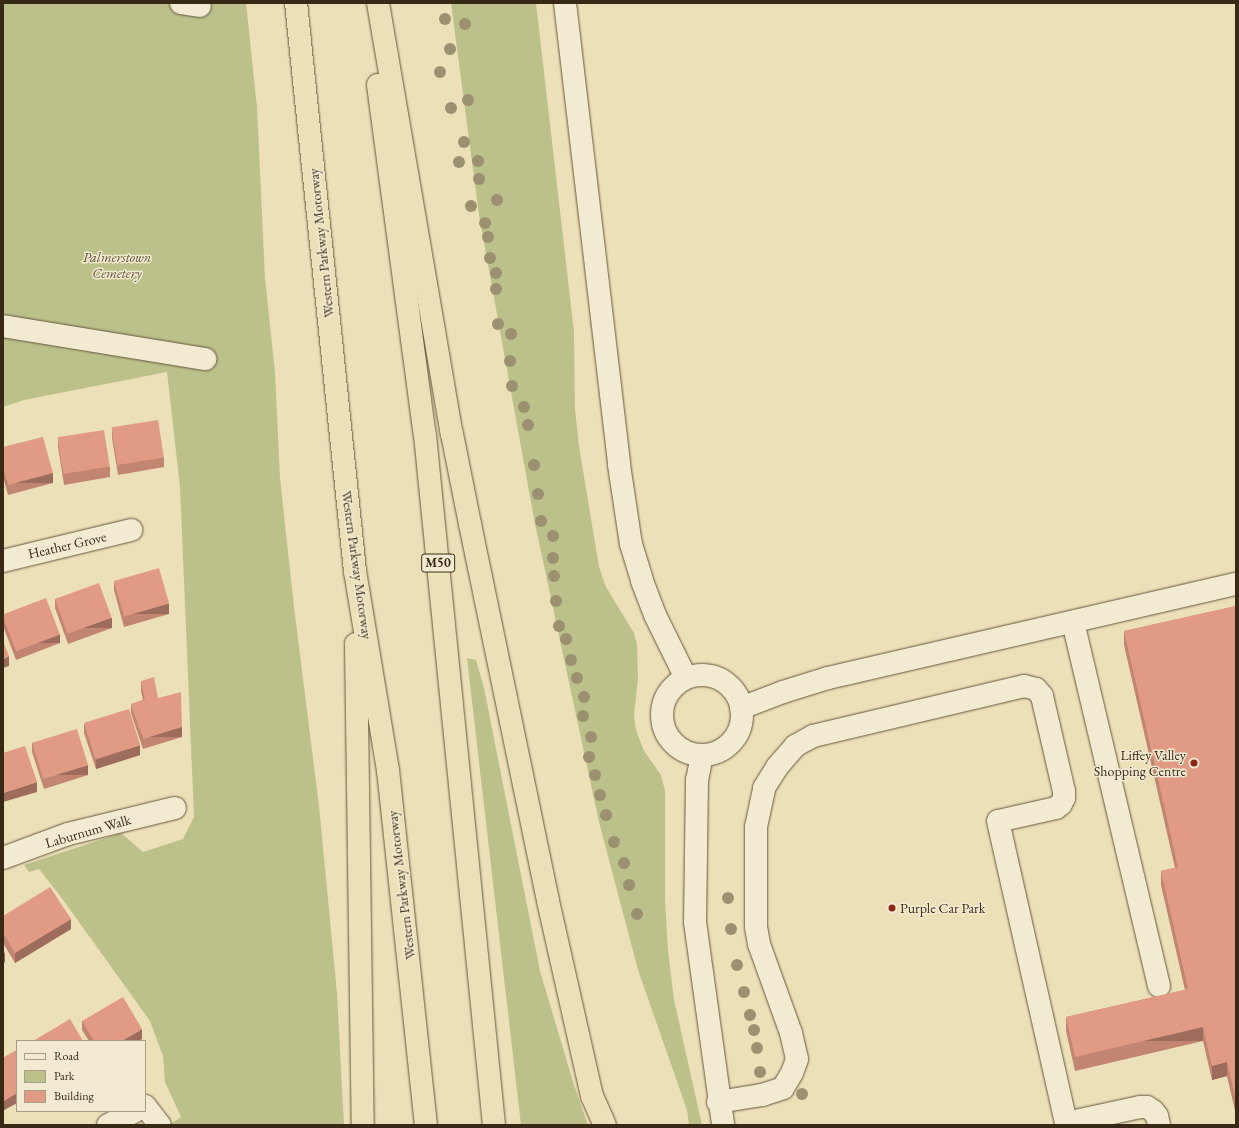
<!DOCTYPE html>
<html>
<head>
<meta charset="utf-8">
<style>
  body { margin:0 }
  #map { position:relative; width:1239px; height:1128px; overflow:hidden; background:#ece0b8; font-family:"EB Garamond",serif }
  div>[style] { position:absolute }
  .green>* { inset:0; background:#bcc18b }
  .roads { filter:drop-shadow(0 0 1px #65563e) drop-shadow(0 0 1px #65563e) }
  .minor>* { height:22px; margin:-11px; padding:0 11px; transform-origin:11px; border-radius:11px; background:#f3ebd1 }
  .minor>.ring { margin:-11px; padding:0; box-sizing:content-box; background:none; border:22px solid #f3ebd1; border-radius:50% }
  .highway>* { height:22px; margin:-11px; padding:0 11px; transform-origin:11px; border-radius:11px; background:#ece0b8 }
  .trees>* { width:12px; height:12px; margin:-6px; border-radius:50%; background:#9b906f }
  .wall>* { inset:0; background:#c28572 }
  .shaded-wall>* { inset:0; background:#9e6c5d; transform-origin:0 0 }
  .building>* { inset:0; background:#e19b85; transform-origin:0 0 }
  .dots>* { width:11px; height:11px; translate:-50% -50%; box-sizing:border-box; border:2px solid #f3ebd1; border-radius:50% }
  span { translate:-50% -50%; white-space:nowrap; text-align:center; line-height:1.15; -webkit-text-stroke:3px #f3ebd1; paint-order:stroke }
  .shield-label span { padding:1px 3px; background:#f3ebd1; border:1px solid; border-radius:3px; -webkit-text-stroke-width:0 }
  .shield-label { font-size:13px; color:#382816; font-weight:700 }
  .street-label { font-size:14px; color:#382816 }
  .park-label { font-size:14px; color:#594e33; font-style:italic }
  .poi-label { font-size:14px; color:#382816 }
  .right { translate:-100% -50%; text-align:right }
  .left { translate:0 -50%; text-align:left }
  .frame { position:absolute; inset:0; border:4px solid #382816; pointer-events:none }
  .legend { position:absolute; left:16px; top:1040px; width:130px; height:72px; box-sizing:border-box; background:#f3ebd1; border:1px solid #a89d86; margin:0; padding:5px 7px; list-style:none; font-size:12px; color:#382816 }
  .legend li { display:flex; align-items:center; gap:8px; height:20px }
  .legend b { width:20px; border:1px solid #a89d86 }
</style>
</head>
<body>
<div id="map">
  <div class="green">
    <i style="clip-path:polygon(3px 3px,246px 3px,257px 107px,265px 278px,275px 372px,280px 478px,294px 607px,319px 806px,337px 993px,344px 1125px,169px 1125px,181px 1117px,165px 1082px,163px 1056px,150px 1021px,61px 897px,39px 869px,29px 872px,24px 865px,121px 833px,143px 852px,183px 839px,194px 817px,180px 487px,167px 372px,24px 400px,3px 407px)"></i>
    <i style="clip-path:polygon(451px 3px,536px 3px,574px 332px,575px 409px,579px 446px,599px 567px,606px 587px,634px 633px,637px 645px,638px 679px,634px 715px,636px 730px,644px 751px,661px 775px,665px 791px,665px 900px,668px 950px,674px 1000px,702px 1125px,689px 1125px,687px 1110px,638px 970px,599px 822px,535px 524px,479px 215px)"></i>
    <i style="clip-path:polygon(467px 658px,476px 660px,484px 688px,540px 971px,574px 1085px,588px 1125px,521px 1125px)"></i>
  </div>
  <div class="roads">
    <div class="minor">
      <i style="left:181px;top:3px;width:19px;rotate:9deg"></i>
      <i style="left:565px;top:3px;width:465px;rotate:83.3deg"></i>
      <i style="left:619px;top:465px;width:80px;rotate:81.4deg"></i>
      <i style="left:631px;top:544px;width:39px;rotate:73deg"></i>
      <i style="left:642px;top:581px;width:36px;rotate:69deg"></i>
      <i style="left:655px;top:615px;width:70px;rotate:63.8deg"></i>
      <i style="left:3px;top:326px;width:205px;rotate:9.3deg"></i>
      <i style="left:3px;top:561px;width:132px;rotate:-13.6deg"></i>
      <i style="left:1073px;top:622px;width:374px;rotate:76.7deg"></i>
      <i class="ring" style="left:662px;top:675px;width:58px;height:58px"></i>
      <i style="left:741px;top:708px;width:45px;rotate:-20.9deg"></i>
      <i style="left:783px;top:692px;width:47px;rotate:-17.3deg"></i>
      <i style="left:828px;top:678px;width:419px;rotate:-13deg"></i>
      <i style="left:702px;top:755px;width:25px;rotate:101deg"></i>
      <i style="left:697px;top:780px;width:142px;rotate:90.8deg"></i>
      <i style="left:695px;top:922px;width:205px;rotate:82.1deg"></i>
      <i style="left:3px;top:858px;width:69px;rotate:-20.3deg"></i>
      <i style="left:68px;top:834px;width:110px;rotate:-13.7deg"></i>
      <i style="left:718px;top:1102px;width:45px;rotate:-9deg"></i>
      <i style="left:762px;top:1095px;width:22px;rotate:-18deg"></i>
      <i style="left:783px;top:1088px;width:17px;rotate:-59deg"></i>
      <i style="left:792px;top:1073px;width:15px;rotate:-70deg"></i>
      <i style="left:797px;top:1059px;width:27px;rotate:-103deg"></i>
      <i style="left:791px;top:1033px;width:95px;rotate:-109.8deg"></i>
      <i style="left:759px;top:944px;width:17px;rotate:-100deg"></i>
      <i style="left:756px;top:927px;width:100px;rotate:-90deg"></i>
      <i style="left:756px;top:827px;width:40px;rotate:-78deg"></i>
      <i style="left:764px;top:788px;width:25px;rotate:-58deg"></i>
      <i style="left:777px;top:767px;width:28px;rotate:-49deg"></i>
      <i style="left:795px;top:746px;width:21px;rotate:-29deg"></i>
      <i style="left:813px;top:736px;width:217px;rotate:-13.3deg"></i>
      <i style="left:1024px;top:686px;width:12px;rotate:14deg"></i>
      <i style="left:1036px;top:689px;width:9px;rotate:49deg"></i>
      <i style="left:1042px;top:696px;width:98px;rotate:77deg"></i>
      <i style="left:1064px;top:791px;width:7px;rotate:90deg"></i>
      <i style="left:1064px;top:798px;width:7px;rotate:117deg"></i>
      <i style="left:1061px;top:804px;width:6px;rotate:141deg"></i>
      <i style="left:1056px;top:808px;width:59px;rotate:167.4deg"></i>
      <i style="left:998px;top:821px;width:310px;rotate:77.3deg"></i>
      <i style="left:1066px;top:1123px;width:76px;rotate:-12.2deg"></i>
      <i style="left:1140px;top:1107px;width:7px"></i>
      <i style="left:1147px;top:1107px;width:7px;rotate:34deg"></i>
      <i style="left:1153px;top:1111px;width:6px;rotate:51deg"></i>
      <i style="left:1157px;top:1116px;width:9px;rotate:77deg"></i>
      <i style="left:145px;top:1106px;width:24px;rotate:52deg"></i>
      <i style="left:108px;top:1125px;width:30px;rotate:-27deg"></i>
    </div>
    <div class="highway">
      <i style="left:296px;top:3px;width:571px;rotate:84.07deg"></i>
      <i style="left:355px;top:571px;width:202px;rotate:80.6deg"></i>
      <i style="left:388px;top:770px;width:357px;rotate:83.9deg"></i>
      <i style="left:378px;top:3px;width:437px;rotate:80.3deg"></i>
      <i style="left:452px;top:434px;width:92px;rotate:78.7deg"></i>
      <i style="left:470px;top:524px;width:385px;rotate:78.3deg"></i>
      <i style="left:548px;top:901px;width:200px;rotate:77.3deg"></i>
      <i style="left:592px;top:1096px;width:32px;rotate:66deg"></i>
      <i style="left:378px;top:85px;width:353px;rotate:82.4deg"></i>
      <i style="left:425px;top:435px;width:693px;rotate:84.29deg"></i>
      <i style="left:356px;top:644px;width:481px;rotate:89.2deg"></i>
    </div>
  </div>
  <div class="trees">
    <i style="left:445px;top:19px"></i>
    <i style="left:465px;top:24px"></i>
    <i style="left:450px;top:49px"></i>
    <i style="left:440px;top:72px"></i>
    <i style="left:468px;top:100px"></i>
    <i style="left:451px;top:108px"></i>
    <i style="left:464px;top:142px"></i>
    <i style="left:478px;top:161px"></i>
    <i style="left:459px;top:162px"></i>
    <i style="left:479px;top:179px"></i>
    <i style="left:497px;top:200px"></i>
    <i style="left:471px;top:206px"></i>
    <i style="left:485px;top:223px"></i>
    <i style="left:488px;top:237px"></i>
    <i style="left:490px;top:258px"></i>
    <i style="left:496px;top:273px"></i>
    <i style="left:496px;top:289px"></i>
    <i style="left:498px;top:324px"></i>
    <i style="left:511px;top:334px"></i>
    <i style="left:510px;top:361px"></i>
    <i style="left:512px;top:386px"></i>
    <i style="left:524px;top:407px"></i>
    <i style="left:528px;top:425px"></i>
    <i style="left:534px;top:465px"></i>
    <i style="left:538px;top:494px"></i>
    <i style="left:541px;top:521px"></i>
    <i style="left:553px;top:536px"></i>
    <i style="left:553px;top:558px"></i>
    <i style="left:554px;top:576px"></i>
    <i style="left:556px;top:601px"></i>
    <i style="left:559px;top:626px"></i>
    <i style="left:566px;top:639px"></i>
    <i style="left:571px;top:660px"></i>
    <i style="left:577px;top:678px"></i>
    <i style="left:584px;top:697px"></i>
    <i style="left:583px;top:716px"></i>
    <i style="left:591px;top:737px"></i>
    <i style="left:589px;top:757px"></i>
    <i style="left:595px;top:775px"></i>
    <i style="left:600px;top:795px"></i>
    <i style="left:606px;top:815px"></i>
    <i style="left:614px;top:842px"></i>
    <i style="left:624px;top:863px"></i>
    <i style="left:629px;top:885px"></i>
    <i style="left:728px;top:898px"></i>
    <i style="left:637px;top:914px"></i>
    <i style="left:731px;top:929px"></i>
    <i style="left:737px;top:965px"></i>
    <i style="left:744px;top:992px"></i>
    <i style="left:750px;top:1015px"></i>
    <i style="left:754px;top:1030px"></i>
    <i style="left:757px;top:1048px"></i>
    <i style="left:760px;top:1072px"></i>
    <i style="left:802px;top:1094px"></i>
  </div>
  <div class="wall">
    <i style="clip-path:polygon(112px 428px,164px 458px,164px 467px,118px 475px,112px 438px)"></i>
    <i style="clip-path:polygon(58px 438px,110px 467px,110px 477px,64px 485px,58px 447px)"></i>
    <i style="clip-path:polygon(3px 447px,53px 483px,8px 495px,3px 477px)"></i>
    <i style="clip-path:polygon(114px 581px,169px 614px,124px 627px,114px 590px)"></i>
    <i style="clip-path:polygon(55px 599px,112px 628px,68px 644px,55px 608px)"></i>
    <i style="clip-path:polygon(1236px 606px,1236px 1115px,1227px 1076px,1212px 1080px,1203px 1041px,1075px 1071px,1066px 1031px,1066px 1017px,1185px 990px,1161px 885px,1161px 871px,1175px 868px,1124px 645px,1124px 631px)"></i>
    <i style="clip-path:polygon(3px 616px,60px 643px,16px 660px,3px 626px)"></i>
    <i style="clip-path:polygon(141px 681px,158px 698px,182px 737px,143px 749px,131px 713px,131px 704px,143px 700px,141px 691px)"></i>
    <i style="clip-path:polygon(84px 724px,140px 755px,96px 769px,84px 733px)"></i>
    <i style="clip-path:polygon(32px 743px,88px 775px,44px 789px,32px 752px)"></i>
    <i style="clip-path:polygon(3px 916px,71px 929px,15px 963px,3px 943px)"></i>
    <i style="clip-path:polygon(82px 1021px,142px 1039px,138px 1041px,89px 1041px,82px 1030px)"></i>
    <i style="clip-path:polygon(17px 1050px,17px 1103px,4px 1110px,3px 1108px,3px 1058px)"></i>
  </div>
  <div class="shaded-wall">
    <i style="left:53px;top:473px;width:10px;height:47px;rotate:90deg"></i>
    <i style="left:169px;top:604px;width:10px;height:47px;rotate:90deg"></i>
    <i style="left:112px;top:618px;width:10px;height:47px;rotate:90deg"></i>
    <i style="left:60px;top:634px;width:9px;height:47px;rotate:90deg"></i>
    <i style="clip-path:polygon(9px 656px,9px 666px,3px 668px,3px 659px)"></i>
    <i style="left:182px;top:727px;width:10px;height:41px;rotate:90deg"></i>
    <i style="clip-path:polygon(140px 745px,140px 755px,96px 769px,96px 760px)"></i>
    <i style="left:88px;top:765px;width:10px;height:46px;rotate:90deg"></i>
    <i style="clip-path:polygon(37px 782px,37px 792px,3px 802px,3px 793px)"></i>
    <i style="clip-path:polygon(71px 919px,71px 929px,15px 963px,15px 953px)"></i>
    <i style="clip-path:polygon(5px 953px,5px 962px,3px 964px,3px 954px)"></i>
    <i style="left:1203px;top:1027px;width:14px;height:131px;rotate:90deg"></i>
    <i style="clip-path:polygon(142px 1029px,142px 1039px,138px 1041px,122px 1041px)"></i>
    <i style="clip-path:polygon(1227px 1062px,1227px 1076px,1212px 1080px,1212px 1066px)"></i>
    <i style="clip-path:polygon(17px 1093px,17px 1103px,4px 1110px,4px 1101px)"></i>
  </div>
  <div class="building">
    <i style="left:158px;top:420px;width:38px;height:47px;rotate:81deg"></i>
    <i style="left:104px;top:430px;width:37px;height:47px;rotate:81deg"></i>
    <i style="clip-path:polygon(43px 437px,53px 473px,8px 485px,3px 468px,3px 447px)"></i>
    <i style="left:159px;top:568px;width:37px;height:47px;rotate:74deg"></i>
    <i style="left:99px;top:583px;width:37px;height:47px;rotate:70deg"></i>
    <i style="left:46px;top:598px;width:39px;height:47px;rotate:69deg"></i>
    <i style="clip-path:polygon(1236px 606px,1236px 1101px,1227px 1062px,1212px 1066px,1203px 1027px,1075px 1057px,1066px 1017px,1188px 989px,1161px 871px,1178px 867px,1124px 631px)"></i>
    <i style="clip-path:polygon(3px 641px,9px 656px,3px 659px)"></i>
    <i style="clip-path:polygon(154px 677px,158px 698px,181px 692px,182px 727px,143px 739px,131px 704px,145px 700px,141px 681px)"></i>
    <i style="left:129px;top:709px;width:38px;height:47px;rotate:73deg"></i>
    <i style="left:77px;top:729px;width:38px;height:47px;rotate:73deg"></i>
    <i style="clip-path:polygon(25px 746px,37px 782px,3px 793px,3px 753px)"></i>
    <i style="clip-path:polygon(50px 887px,71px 919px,15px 953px,3px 933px,3px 916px)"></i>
    <i style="clip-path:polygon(3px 949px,5px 953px,3px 954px)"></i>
    <i style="clip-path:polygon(123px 997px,142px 1029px,122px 1041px,94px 1041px,82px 1021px)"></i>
    <i style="clip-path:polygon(70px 1019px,83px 1041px,33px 1041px)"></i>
    <i style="clip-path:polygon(17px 1050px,17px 1093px,4px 1101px,3px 1098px,3px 1058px)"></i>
  </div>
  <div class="dots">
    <i style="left:1194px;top:763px;background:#8f2418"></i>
    <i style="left:892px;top:908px;background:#8f2418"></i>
  </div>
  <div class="shield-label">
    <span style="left:438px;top:563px">M50</span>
  </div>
  <div class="street-label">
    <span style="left:321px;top:243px;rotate:-96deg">Western Parkway Motorway</span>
    <span style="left:67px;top:545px;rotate:-13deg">Heather Grove</span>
    <span style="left:357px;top:565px;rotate:82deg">Western Parkway Motorway</span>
    <span style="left:88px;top:831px;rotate:-16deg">Laburnum Walk</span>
    <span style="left:401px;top:885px;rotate:-97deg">Western Parkway Motorway</span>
  </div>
  <div class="park-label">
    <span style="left:117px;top:265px">Palmerstown<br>Cemetery</span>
  </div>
  <div class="poi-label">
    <span class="right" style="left:1186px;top:763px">Liffey Valley<br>Shopping Centre</span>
    <span class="left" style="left:900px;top:908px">Purple Car Park</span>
  </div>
  <div class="frame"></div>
  <ul class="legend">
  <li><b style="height:5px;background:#f3ebd1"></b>Road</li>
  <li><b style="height:11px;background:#bcc18b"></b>Park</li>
  <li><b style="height:11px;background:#e19b85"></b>Building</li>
  </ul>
</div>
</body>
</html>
